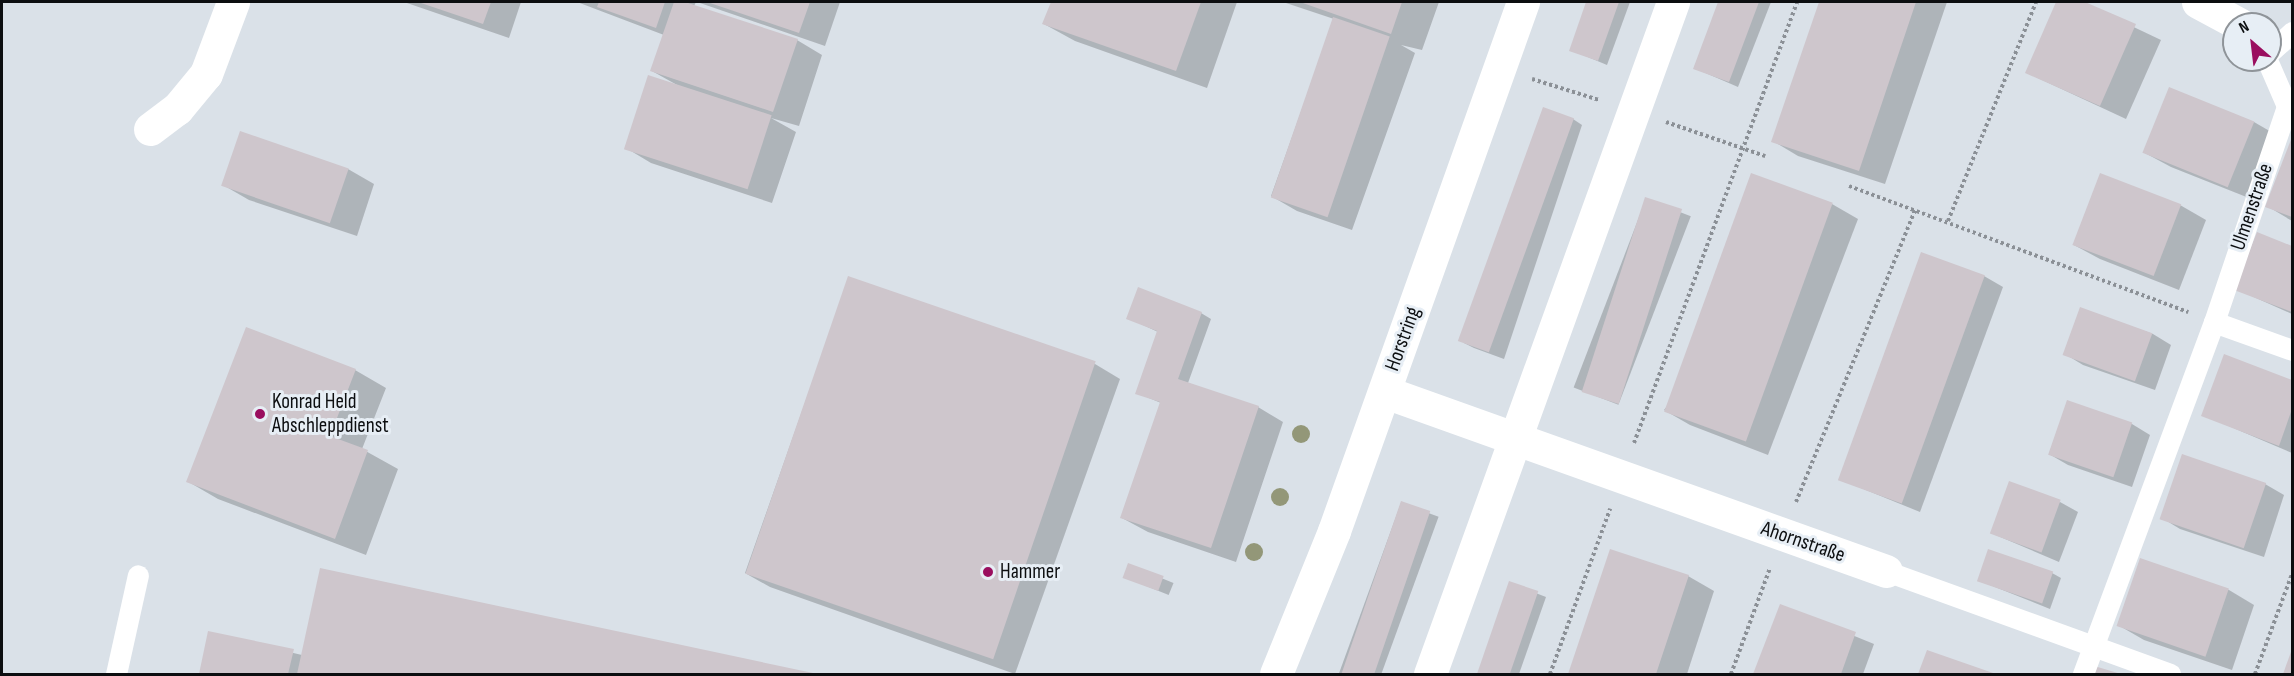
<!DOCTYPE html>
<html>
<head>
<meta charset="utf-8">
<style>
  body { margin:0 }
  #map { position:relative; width:2294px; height:676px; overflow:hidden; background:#dae1e8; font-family:"Sofia Sans Condensed",sans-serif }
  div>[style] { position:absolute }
  .shadow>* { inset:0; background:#0003; transform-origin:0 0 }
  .building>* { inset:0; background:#cec6cc; transform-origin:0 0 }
  .path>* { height:4px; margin-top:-2px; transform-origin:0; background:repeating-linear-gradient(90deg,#8b9096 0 3px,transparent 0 6px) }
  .lane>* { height:21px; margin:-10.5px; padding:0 10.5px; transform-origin:10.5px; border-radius:10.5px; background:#fff }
  .street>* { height:33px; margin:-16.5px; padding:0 16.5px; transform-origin:16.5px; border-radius:16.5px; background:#fff }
  .secondary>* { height:33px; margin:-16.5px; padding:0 16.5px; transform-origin:16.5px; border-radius:16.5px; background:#fff }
  .trees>* { width:18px; height:18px; margin:-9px; border-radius:50%; background:#939778 }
  .dots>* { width:16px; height:16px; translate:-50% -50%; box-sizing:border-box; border:3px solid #e7eef5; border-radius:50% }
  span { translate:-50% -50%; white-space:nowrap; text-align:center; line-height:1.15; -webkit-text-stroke:6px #e7eef5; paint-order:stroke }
  .street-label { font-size:21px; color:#0c0e10 }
  .poi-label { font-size:21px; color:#0c0e10 }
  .left { translate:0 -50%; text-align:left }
  .frame { position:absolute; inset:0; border:3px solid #0c0e10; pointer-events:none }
  .north { position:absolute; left:2222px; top:12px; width:60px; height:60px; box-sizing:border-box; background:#e7eef5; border:2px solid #8f9499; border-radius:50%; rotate:332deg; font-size:16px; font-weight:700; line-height:24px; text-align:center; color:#0c0e10 }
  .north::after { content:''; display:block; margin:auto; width:21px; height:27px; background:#9a0e5f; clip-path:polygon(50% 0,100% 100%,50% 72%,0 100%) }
</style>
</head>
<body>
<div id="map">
  <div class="shadow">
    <i style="clip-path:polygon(404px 2px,521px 2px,509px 38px)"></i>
    <i style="clip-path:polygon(577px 2px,696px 2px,694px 6px,797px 40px,822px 55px,799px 126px,771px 118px,796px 132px,772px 203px,651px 163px,626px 148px,677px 85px,652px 71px,664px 35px)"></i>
    <i style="clip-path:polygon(697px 2px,840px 2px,825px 46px)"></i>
    <i style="clip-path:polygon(1052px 2px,1237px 2px,1207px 88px,1075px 41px,1044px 24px)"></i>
    <i style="clip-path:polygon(1283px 2px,1439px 2px,1422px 50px,1401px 45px,1415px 53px,1352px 230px,1297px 211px,1271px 196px,1334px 19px)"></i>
    <i style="clip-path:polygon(1588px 2px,1630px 2px,1607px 65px,1571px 50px)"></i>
    <i style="clip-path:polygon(1720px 2px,1771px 2px,1738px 87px,1694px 68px)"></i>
    <i style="clip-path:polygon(1821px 2px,1947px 2px,1885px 184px,1798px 156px,1773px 141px)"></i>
    <i style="clip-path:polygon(2058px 2px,2081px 2px,2161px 40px,2126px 119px,2027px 73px)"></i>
    <i style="clip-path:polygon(1573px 119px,1582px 125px,1504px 359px,1474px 348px,1464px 343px)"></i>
    <i style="clip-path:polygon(2254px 122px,2280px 137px,2254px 200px,2171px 167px,2145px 153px)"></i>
    <i style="clip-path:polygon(2292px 140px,2292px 221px,2267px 206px)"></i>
    <i style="clip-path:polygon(348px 169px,374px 184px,357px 236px,249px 200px,223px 185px)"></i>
    <i style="left:1646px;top:199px;width:48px;height:202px;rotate:21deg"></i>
    <i style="clip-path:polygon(1832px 204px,1858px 219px,1768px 455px,1690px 425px,1664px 410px)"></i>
    <i style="clip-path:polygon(2180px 205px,2206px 220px,2179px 290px,2100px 259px,2074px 245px)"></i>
    <i style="clip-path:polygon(2258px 234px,2292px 248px,2292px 314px,2236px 289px)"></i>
    <i style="clip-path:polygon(1984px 276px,2003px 287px,1920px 512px,1839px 479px)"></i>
    <i style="clip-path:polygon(849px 278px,1095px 364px,1120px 379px,1015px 674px,770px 587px,745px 573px)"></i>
    <i style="clip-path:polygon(2081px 309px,2153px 334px,2171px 345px,2155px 390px,2083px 365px,2065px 354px)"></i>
    <i style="clip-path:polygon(1201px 313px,1211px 319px,1188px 383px,1258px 407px,1283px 422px,1236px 562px,1148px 532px,1122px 518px,1161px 403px,1137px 393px,1158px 332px,1128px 318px)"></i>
    <i style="clip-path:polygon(2225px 356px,2292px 382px,2292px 453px,2203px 415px)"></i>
    <i style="clip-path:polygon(355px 370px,386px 388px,362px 449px,398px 469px,366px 555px,218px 499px,187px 481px)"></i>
    <i style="clip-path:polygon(2068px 402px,2132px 424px,2150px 435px,2132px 487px,2068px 465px,2049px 454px)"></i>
    <i style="clip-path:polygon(2265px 484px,2284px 495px,2264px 557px,2180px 529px,2162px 518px)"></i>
    <i style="clip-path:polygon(2060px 502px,2078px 512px,2059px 562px,1991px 533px)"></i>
    <i style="left:1401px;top:503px;width:40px;height:181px;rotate:20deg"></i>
    <i style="clip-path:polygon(1611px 551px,1688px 576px,1714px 591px,1687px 674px,1569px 674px)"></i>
    <i style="clip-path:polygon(2141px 560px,2229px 590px,2254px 605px,2232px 670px,2144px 640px,2118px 625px)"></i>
    <i style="left:1129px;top:565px;width:48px;height:13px;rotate:22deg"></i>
    <i style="clip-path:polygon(321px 569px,813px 674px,201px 674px,209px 633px,302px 655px)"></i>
    <i style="clip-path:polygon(2052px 573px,2061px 578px,2050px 609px,1980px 581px)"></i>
    <i style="clip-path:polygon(1510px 583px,1546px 597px,1519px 674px,1478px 674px)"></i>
    <i style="clip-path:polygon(1781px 606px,1874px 644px,1863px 674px,1756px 674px)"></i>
    <i style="clip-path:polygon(1928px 652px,1992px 674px,1919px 674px)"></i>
  </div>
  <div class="building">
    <i style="clip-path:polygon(418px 2px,491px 2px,483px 24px)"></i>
    <i style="clip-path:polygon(599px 2px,665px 2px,656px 28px,597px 7px)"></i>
    <i style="clip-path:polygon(674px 2px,685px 2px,798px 39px,773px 112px,650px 71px)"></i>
    <i style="clip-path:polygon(707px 2px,810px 2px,799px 33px)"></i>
    <i style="clip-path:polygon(1051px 2px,1201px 2px,1176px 71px,1042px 24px)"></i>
    <i style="clip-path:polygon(1300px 2px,1402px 2px,1391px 34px)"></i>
    <i style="clip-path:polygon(1586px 2px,1619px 2px,1598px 61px,1569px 51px)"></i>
    <i style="clip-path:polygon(1718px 2px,1759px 2px,1729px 82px,1693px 69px)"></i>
    <i style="clip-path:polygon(1819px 2px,1916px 2px,1859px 171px,1771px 142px)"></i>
    <i style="clip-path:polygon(2056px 2px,2085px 2px,2136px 24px,2100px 106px,2025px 73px)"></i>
    <i style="left:1333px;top:17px;width:60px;height:191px;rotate:19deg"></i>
    <i style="left:648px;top:75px;width:130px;height:78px;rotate:18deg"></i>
    <i style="left:2169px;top:87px;width:92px;height:71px;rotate:22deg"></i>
    <i style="left:1543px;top:107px;width:33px;height:249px;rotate:20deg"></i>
    <i style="left:240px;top:131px;width:115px;height:58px;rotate:19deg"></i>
    <i style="clip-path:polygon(2292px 137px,2292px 217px,2265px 207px)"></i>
    <i style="left:1751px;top:173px;width:87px;height:254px;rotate:20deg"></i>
    <i style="left:2100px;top:173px;width:87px;height:77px;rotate:21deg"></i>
    <i style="left:1645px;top:197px;width:39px;height:205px;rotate:18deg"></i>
    <i style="clip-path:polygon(2257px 232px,2292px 246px,2292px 312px,2234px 290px)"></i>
    <i style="left:1921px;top:252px;width:68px;height:243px;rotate:20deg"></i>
    <i style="left:848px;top:276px;width:262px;height:315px;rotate:19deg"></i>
    <i style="clip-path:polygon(1138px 287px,1202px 312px,1178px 379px,1259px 406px,1211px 548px,1120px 518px,1160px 402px,1135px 394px,1157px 331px,1126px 319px)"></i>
    <i style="left:2080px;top:307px;width:77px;height:51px;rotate:20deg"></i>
    <i style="clip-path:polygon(246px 327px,356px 369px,330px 436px,368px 450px,335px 539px,186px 482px)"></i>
    <i style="clip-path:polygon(2224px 354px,2292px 380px,2292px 409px,2279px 446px,2201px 416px)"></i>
    <i style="left:2067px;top:400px;width:69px;height:58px;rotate:19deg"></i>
    <i style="left:2182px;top:454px;width:89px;height:69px;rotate:19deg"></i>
    <i style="left:2009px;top:481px;width:55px;height:56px;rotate:20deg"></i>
    <i style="left:1401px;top:501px;width:31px;height:183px;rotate:19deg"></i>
    <i style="clip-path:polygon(1610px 549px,1689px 575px,1656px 674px,1568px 674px)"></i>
    <i style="left:1988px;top:549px;width:69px;height:34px;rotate:19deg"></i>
    <i style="left:2140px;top:558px;width:94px;height:72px;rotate:19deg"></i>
    <i style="left:1128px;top:563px;width:38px;height:16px;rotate:20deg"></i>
    <i style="clip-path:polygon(320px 568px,813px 673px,297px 674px)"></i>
    <i style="left:1509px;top:581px;width:31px;height:99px;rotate:19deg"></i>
    <i style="clip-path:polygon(1780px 604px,1856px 632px,1841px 674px,1753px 674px)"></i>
    <i style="clip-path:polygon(208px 631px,294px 649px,288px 674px,199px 674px)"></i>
    <i style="clip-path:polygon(2292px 649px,2292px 674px,2283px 674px)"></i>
    <i style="clip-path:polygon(1927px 650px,1996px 674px,1918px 674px)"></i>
    <i style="clip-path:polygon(2091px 665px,2121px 674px,2088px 674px)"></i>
  </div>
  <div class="path">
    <i style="left:1532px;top:79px;width:70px;rotate:17.4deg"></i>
    <i style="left:1666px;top:122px;width:105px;rotate:19deg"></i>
    <i style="left:1849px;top:186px;width:362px;rotate:20.4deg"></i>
    <i style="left:1948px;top:221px;width:236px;rotate:-68.1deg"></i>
    <i style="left:1634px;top:443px;width:470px;rotate:-69.7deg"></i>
    <i style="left:1796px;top:502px;width:315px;rotate:-67.8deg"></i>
    <i style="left:1550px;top:674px;width:176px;rotate:-70deg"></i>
    <i style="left:1731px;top:674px;width:113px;rotate:-69.8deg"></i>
    <i style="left:2255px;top:674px;width:107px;rotate:-69.7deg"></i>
  </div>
  <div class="lane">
    <i style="left:2270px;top:52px;width:30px;rotate:-42deg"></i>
    <i style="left:2214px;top:322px;width:83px;rotate:19.7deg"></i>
    <i style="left:1886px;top:571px;width:302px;rotate:19.9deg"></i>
    <i style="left:116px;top:674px;width:101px;rotate:-77.5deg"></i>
    <i style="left:2083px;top:674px;width:376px;rotate:-69.6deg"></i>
    <i style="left:2214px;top:322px;width:228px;rotate:-71.3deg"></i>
    <i style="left:2287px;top:106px;width:50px;rotate:-113.5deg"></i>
  </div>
  <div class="street">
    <i style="left:2198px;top:2px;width:47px;rotate:28.2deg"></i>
    <i style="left:150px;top:129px;width:34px;rotate:-37deg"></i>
    <i style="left:177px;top:109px;width:45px;rotate:-50.4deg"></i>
    <i style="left:206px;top:74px;width:77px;rotate:-69.4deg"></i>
    <i style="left:1385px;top:392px;width:532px;rotate:19.66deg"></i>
    <i style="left:1430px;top:674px;width:715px;rotate:-70.12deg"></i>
  </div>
  <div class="secondary">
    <i style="left:1276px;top:674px;width:154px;rotate:-67.9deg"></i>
    <i style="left:1334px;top:531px;width:562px;rotate:-70.34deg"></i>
  </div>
  <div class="trees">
    <i style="left:1301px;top:434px"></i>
    <i style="left:1280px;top:497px"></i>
    <i style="left:1254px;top:552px"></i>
  </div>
  <div class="dots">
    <i style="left:260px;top:414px;background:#9a0e5f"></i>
    <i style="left:988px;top:572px;background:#9a0e5f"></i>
  </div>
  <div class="street-label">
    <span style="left:2252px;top:207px;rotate:-71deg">Ulmenstraße</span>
    <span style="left:1403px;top:339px;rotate:-70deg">Horstring</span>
    <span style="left:1803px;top:542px;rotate:19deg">Ahornstraße</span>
  </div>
  <div class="poi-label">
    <span class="left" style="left:272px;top:414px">Konrad Held<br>Abschleppdienst</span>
    <span class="left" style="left:1000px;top:572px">Hammer</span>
  </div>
  <div class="frame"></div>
  <div class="north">N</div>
</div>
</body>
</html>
